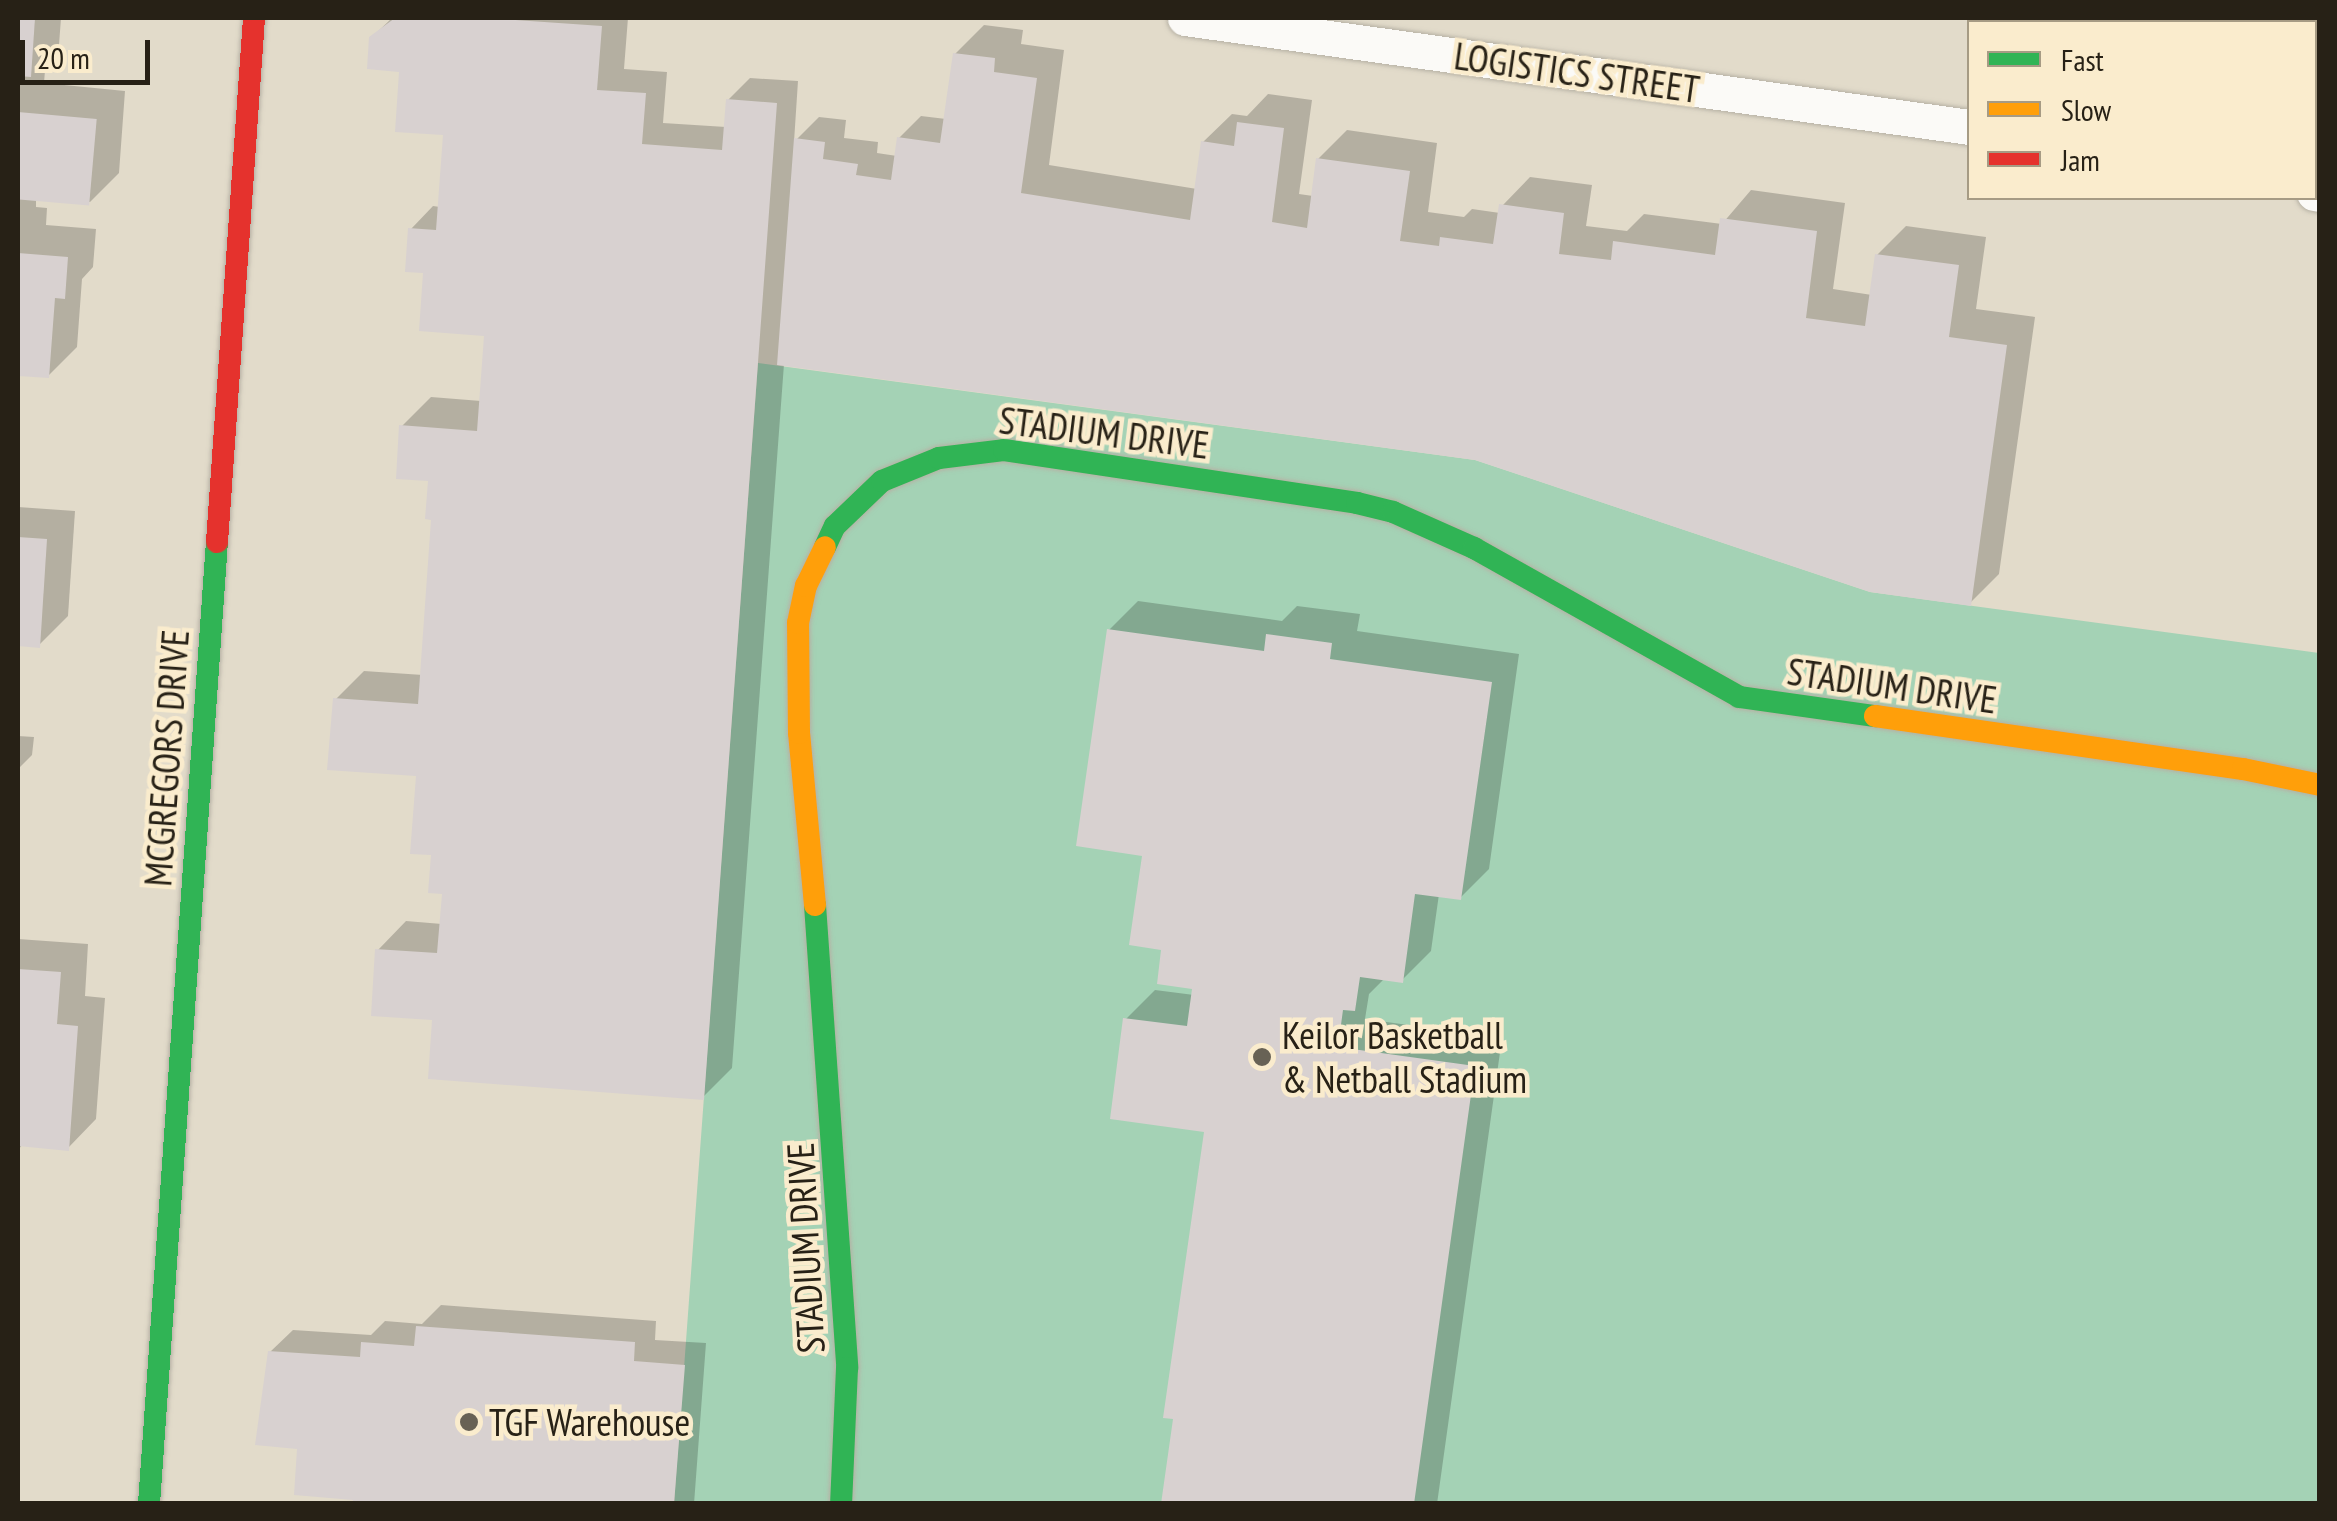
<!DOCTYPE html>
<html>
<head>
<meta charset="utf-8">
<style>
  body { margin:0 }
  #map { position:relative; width:2337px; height:1521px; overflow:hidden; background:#e2dbca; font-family:"PT Sans Narrow",sans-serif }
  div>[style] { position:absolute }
  .green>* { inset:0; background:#a4d2b5 }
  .shadow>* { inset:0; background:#0003 }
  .building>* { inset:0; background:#d8d1d0; transform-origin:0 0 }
  .roads { filter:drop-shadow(0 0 2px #b6b1a4) drop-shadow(0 0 2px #b6b1a4) }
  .street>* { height:35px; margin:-17.5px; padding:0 17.5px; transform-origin:17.5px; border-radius:17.5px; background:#fbfaf7 }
  .fast>* { height:22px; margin:-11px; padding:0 11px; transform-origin:11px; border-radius:11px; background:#30b455 }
  .slow>* { height:22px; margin:-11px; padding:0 11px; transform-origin:11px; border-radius:11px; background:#ff9f0a }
  .jam>* { height:22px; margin:-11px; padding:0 11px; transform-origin:11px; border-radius:11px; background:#e5322d }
  .dots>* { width:28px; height:28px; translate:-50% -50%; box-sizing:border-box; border:5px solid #faeccd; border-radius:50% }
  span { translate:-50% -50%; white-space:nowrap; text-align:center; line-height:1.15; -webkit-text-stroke:9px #faeccd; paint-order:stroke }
  .street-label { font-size:38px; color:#272116 }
  .poi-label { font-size:38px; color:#272116 }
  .left { translate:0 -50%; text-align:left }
  .frame { position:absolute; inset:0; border:20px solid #272116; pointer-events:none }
  .legend { position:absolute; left:1967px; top:20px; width:350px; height:180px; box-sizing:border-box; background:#faeccd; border:2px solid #a69b84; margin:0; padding:12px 18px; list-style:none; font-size:30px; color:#272116 }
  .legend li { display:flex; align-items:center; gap:20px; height:50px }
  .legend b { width:50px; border:2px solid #a69b84 }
  .scale { position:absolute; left:20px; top:40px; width:130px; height:45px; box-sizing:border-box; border:5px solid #272116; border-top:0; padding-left:12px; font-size:30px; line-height:35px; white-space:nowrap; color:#272116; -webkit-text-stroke:8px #faeccd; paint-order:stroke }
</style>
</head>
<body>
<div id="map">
  <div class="green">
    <i style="clip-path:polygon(758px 363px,1475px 460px,1870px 592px,2319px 653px,2319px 1503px,674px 1504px)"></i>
  </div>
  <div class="shadow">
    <i style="clip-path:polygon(18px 18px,61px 18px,59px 45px,46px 58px,44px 83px,125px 91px,119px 173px,90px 202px,36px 198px,36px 207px,47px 208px,46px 225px,96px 229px,93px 267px,82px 279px,77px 347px,48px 376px,18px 374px)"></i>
    <i style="clip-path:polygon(392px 18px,628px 18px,624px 69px,667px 72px,663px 123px,726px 127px,728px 100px,750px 78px,798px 81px,794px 142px,819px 117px,846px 120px,844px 138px,878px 142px,877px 153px,897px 156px,899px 138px,921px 116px,946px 119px,955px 54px,984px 25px,1023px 30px,1021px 44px,1064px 50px,1049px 165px,1197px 189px,1203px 142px,1232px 114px,1247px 116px,1268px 94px,1312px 100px,1299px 194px,1313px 196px,1318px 159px,1347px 130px,1437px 143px,1428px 212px,1464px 217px,1472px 209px,1500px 213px,1502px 206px,1530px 177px,1592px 185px,1586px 226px,1627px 231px,1644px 214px,1722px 224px,1751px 190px,1845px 203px,1833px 289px,1872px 295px,1877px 255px,1906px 226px,1986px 237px,1976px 309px,2035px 317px,1999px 574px,1970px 603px,1476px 458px,784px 364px,732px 1068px,703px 1097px,434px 1018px,378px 950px,406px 921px,442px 924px,444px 891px,419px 774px,335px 700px,364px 671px,423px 675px,434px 518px,431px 478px,402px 426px,431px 397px,481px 401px,486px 338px,426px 271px,411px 229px,433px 206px,440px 207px,445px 133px,402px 69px,371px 38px)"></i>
    <i style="clip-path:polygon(2320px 18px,2320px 38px,2314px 22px,2185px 19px)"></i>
    <i style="clip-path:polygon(18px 507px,75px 511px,68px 616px,39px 645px,18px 644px)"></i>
    <i style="clip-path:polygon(1138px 601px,1282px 621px,1297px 606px,1360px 614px,1357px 631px,1519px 654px,1489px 869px,1460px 898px,1439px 894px,1431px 951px,1402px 980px,1383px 980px,1369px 994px,1365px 1019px,1502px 1038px,1437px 1504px,1164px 1504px,1206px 1130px,1126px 1019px,1155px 990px,1194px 995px,1195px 987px,1164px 947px,1109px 630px)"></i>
    <i style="clip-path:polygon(18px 736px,34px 737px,32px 755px,20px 767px,18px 862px)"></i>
    <i style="clip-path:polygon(18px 939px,88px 944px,85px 996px,105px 998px,96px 1119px,68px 1148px,23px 1144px,18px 1150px)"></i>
    <i style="clip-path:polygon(441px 1305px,656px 1321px,655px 1340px,706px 1343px,694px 1504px,355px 1504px,355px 1497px,300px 1446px,270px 1352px,293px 1330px,371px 1335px,385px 1321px,422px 1324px)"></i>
  </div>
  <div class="building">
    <i style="clip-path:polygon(18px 18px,35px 18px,31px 77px,18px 76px)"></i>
    <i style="clip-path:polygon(395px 18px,488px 18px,602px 26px,597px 90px,646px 93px,642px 144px,722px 150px,726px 99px,777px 103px,704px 1100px,428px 1079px,432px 1020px,371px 1016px,375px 949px,437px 953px,442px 894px,428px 893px,431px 855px,410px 854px,416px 776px,327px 770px,333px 698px,418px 704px,431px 520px,425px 519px,428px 481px,396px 479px,399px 425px,477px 431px,484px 336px,419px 331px,423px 273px,405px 272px,408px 228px,436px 230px,443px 135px,395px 132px,399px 72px,367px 69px,369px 37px)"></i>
    <i style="clip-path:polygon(2183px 18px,2320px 18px,2320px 40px,2314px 39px,2314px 22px,2195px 22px)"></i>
    <i style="clip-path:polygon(953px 53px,995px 58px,994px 72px,1037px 78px,1021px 193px,1190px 220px,1201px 141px,1234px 146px,1237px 122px,1284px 128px,1272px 222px,1307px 228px,1316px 158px,1410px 171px,1400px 241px,1439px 246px,1440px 237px,1493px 244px,1499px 204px,1564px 213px,1559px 254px,1611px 260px,1613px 241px,1715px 255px,1720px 218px,1817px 231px,1806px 318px,1865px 326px,1875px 254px,1959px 265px,1949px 337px,2007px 345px,1971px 606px,1870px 592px,1475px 460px,777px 365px,794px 138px,825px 142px,823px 159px,858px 164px,856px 175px,891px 180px,897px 137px,940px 143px)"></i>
    <i style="left:18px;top:112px;width:79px;height:87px;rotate:5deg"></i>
    <i style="clip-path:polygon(18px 253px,68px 257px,65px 299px,55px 298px,49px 378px,18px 376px)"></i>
    <i style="clip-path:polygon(18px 537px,47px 539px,40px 648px,18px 646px)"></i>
    <i style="clip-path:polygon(1107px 629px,1264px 651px,1266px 634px,1332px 643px,1330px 659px,1492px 682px,1461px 900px,1415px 894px,1403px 983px,1360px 977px,1355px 1011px,1343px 1010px,1338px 1047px,1475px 1066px,1414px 1504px,1161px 1504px,1173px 1419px,1163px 1418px,1204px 1132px,1110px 1119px,1123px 1018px,1187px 1026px,1192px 989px,1157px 984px,1161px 950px,1129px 945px,1142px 856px,1076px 846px)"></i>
    <i style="clip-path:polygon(18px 969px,61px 972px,57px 1024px,78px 1026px,69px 1151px,18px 1146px)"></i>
    <i style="clip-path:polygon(416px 1326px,635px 1342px,634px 1361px,685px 1365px,674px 1504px,352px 1504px,353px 1500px,294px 1495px,297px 1449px,255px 1445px,268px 1351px,360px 1357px,361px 1342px,414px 1346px)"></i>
  </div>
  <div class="roads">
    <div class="street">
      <i style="left:1185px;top:18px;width:793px;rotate:7.91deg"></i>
      <i style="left:2314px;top:160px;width:6px;rotate:9deg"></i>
      <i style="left:2314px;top:193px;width:6px;rotate:9deg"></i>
    </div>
    <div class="fast">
      <i style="left:825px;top:547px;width:23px;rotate:-65deg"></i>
      <i style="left:835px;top:526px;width:65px;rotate:-43.8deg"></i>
      <i style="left:882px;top:481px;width:61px;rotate:-22deg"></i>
      <i style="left:939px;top:458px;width:65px;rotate:-7deg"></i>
      <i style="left:1004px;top:450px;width:357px;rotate:8.5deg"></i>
      <i style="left:1357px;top:503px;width:37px;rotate:14deg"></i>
      <i style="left:1393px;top:512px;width:89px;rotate:24deg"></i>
      <i style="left:1474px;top:548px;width:304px;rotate:29.3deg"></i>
      <i style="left:1739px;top:697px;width:137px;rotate:8deg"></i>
      <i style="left:815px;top:905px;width:464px;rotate:86deg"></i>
      <i style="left:847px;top:1368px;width:136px;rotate:92.5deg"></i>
      <i style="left:149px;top:1504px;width:964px;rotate:-85.96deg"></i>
    </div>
    <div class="slow">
      <i style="left:1875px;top:716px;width:372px;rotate:8.2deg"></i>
      <i style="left:2243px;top:769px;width:79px;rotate:11.7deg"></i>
      <i style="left:815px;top:905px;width:173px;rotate:-95.3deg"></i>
      <i style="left:799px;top:733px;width:110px;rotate:-90.5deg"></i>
      <i style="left:798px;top:623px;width:38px;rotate:-78deg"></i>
      <i style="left:806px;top:586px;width:43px;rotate:-64deg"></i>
    </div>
    <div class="jam">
      <i style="left:217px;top:542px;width:525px;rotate:-85.96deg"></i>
    </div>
  </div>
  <div class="dots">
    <i style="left:1262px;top:1057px;background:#686255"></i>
    <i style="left:469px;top:1422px;background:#686255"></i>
  </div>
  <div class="street-label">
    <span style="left:1577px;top:72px;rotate:8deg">LOGISTICS STREET</span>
    <span style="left:1104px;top:432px;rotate:7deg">STADIUM DRIVE</span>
    <span style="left:1892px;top:685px;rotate:8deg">STADIUM DRIVE</span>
    <span style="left:166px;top:758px;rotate:-86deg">MCGREGORS DRIVE</span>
    <span style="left:805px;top:1248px;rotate:-93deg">STADIUM DRIVE</span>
  </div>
  <div class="poi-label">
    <span class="left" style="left:1282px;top:1057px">Keilor Basketball<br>&amp; Netball Stadium</span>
    <span class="left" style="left:489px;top:1422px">TGF Warehouse</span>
  </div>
  <div class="frame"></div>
  <ul class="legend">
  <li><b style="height:12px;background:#30b455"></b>Fast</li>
  <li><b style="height:12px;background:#ff9f0a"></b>Slow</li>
  <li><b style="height:12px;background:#e5322d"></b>Jam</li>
  </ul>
  <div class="scale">20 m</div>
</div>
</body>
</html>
